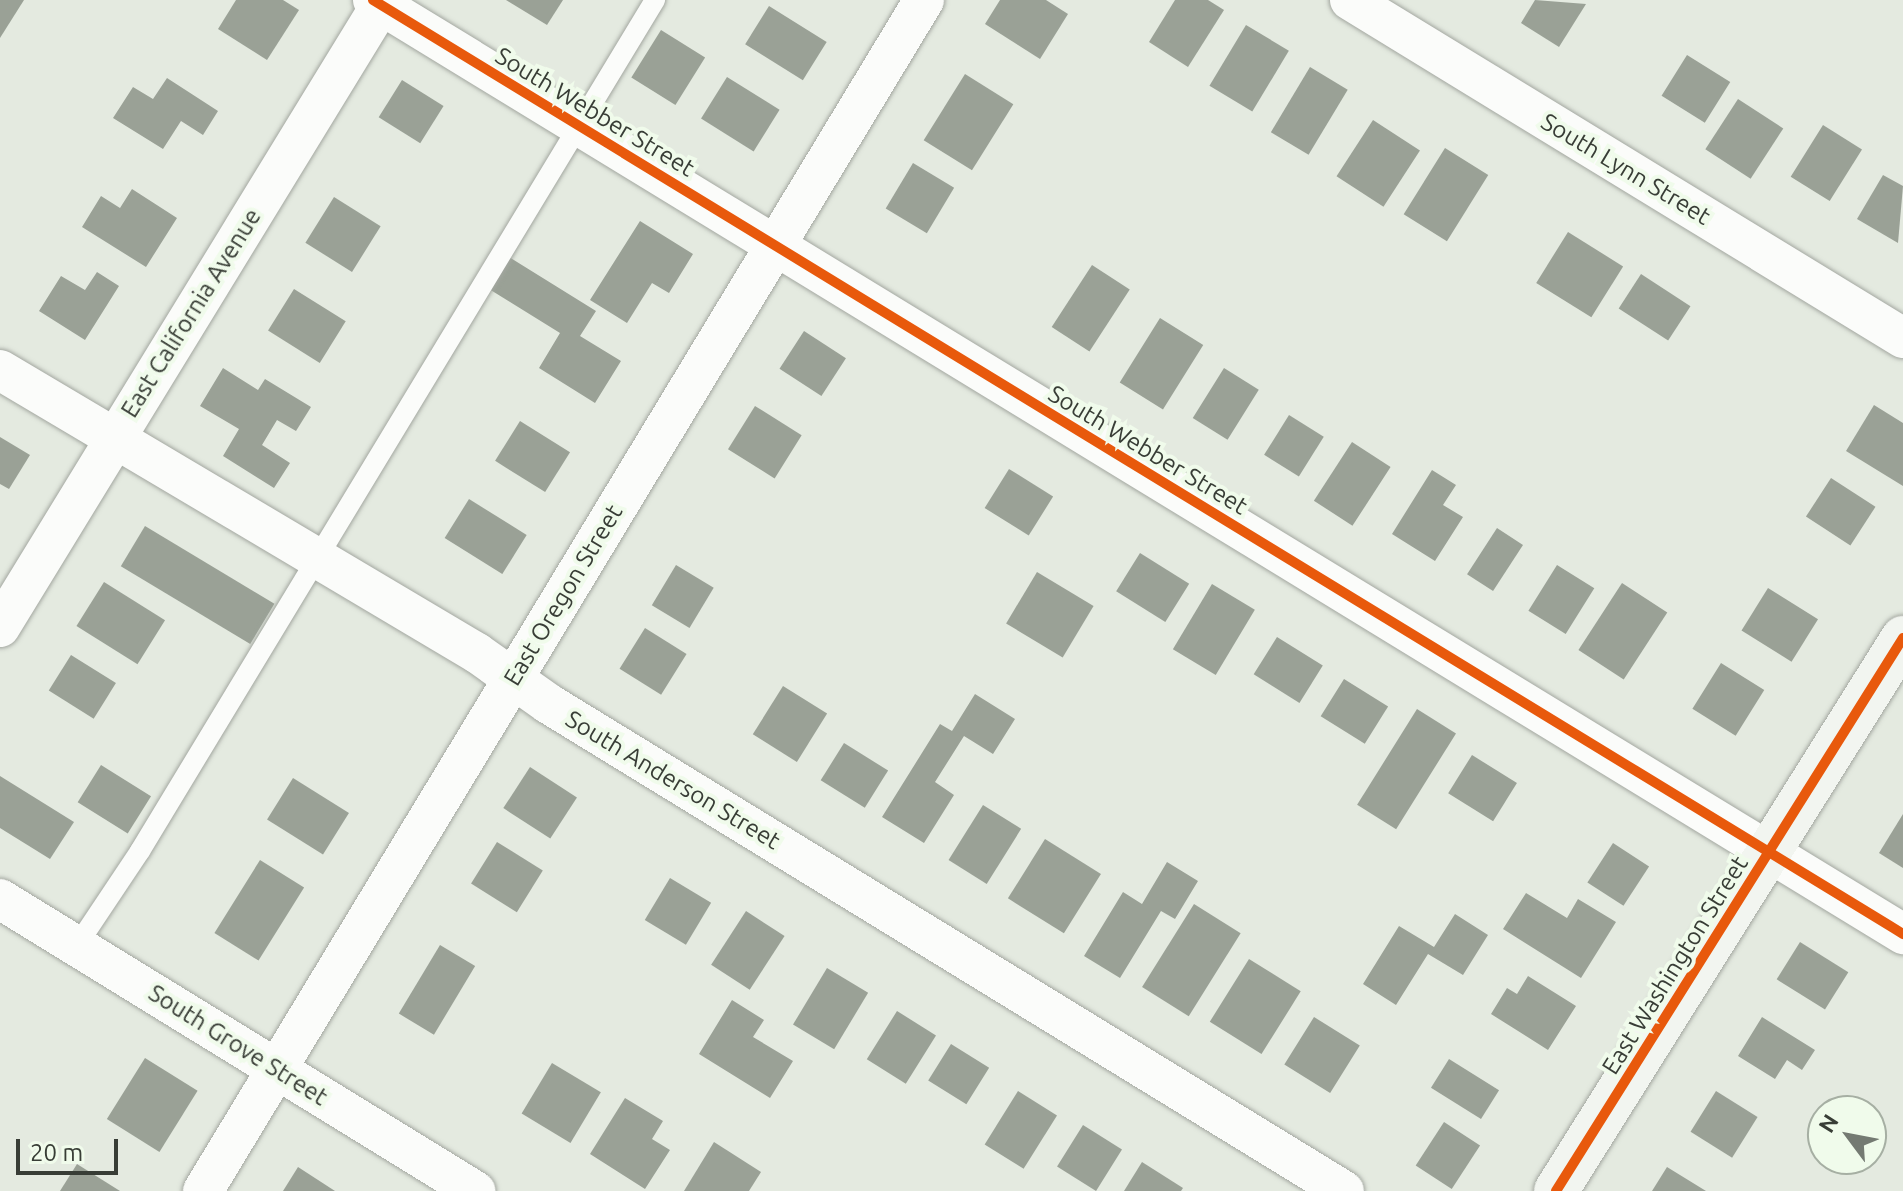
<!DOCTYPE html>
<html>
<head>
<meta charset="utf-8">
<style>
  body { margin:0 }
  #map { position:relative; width:1903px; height:1191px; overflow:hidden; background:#e4eae0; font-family:Ubuntu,sans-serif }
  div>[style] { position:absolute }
  .building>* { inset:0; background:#9aa196; transform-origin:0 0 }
  .roads { filter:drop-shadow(0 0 2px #a3a7a0) drop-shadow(0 0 2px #a3a7a0) }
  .lane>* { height:20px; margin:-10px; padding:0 10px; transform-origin:10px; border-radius:10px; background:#fbfcfa }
  .street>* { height:40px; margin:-20px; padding:0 20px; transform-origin:20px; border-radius:20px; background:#fbfcfa }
  .secondary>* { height:44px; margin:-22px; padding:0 22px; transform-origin:22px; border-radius:22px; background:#f2f5f0 }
  .cycleway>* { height:10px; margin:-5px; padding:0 5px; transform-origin:5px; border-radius:5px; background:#e8590c }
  span { translate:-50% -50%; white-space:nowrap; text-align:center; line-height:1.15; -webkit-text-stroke:8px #f0fbeb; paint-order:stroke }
  .street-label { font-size:24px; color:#383d36 }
  .north { position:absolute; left:1807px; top:1095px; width:80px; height:80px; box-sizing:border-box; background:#f0fbeb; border:2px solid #a6afa3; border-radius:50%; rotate:302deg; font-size:22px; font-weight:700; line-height:32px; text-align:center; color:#383d36 }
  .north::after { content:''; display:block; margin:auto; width:28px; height:36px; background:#747a72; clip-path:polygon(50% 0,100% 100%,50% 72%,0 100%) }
  .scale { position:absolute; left:16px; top:1139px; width:102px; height:36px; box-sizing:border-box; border:4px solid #383d36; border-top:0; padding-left:10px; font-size:24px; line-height:28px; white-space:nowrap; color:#383d36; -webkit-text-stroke:6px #f0fbeb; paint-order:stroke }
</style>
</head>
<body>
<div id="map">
  <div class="building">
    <i style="clip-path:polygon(0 0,24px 0,0 38px)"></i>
    <i style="clip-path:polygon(236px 0,283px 0,299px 10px,267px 60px,218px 29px)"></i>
    <i style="clip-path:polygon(506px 0,563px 0,547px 25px)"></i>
    <i style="clip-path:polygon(1000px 0,1046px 0,1068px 14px,1040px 59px,985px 24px)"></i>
    <i style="clip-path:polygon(1175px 0,1208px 0,1224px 10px,1188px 67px,1149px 42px)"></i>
    <i style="clip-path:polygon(1535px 0,1586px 4px,1559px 47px,1521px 23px)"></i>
    <i style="left:769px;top:6px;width:68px;height:45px;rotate:32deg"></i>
    <i style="left:1246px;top:25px;width:50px;height:71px;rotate:31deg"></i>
    <i style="left:661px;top:30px;width:52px;height:56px;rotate:32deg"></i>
    <i style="left:1687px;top:55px;width:51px;height:48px;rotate:32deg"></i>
    <i style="left:1310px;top:67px;width:44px;height:76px;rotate:31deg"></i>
    <i style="left:965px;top:74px;width:57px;height:78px;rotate:32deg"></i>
    <i style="left:727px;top:77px;width:62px;height:49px;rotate:32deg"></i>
    <i style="clip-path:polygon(167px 78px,218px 111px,203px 135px,181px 121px,163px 149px,113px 118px,133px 87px,153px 99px)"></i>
    <i style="left:402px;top:80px;width:49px;height:44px;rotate:32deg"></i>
    <i style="left:1738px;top:99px;width:54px;height:60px;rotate:33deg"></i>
    <i style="left:1373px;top:120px;width:56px;height:67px;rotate:33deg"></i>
    <i style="left:1823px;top:125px;width:46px;height:61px;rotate:32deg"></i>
    <i style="left:1445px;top:148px;width:51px;height:78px;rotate:32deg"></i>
    <i style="left:913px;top:163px;width:48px;height:53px;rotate:31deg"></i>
    <i style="clip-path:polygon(1883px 175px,1903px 186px,1898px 243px,1857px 219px)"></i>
    <i style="clip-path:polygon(132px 189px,177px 218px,146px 267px,82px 227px,101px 196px,120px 208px)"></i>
    <i style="left:334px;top:197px;width:55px;height:54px;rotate:32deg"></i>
    <i style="clip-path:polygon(640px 221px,693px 254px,669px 293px,652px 283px,627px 323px,590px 300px)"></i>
    <i style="left:1568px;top:232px;width:65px;height:60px;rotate:32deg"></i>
    <i style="clip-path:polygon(509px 257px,596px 311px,580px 336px,621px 361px,595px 403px,539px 368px,560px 333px,489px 289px)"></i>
    <i style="left:1092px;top:265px;width:45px;height:74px;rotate:33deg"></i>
    <i style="clip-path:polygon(97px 272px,119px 286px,85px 340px,39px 311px,61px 276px,85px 290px)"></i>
    <i style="left:1641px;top:274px;width:59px;height:41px;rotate:33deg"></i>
    <i style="left:294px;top:289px;width:61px;height:49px;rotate:32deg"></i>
    <i style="left:1160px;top:318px;width:51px;height:76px;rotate:32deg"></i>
    <i style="left:804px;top:331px;width:50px;height:45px;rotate:33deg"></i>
    <i style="clip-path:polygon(223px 368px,258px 390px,265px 379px,311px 407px,296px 431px,277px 420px,262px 445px,290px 463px,274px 488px,223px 456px,239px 429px,200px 406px)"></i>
    <i style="left:1224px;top:368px;width:41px;height:59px;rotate:32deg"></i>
    <i style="clip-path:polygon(1874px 405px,1903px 423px,1903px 486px,1846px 451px)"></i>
    <i style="left:755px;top:406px;width:55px;height:51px;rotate:32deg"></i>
    <i style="left:1289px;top:415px;width:41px;height:47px;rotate:32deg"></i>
    <i style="left:520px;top:421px;width:59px;height:47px;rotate:32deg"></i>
    <i style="clip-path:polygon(0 437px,30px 455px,9px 489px,0 484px)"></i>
    <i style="left:1352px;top:442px;width:46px;height:70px;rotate:33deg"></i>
    <i style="left:1009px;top:469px;width:52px;height:46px;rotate:32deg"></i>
    <i style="clip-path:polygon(1432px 470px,1456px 485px,1443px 505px,1463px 517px,1435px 561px,1392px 534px)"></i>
    <i style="left:1831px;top:478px;width:53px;height:46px;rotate:33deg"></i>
    <i style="left:469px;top:499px;width:68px;height:46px;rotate:32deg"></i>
    <i style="left:145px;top:526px;width:151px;height:47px;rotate:31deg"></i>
    <i style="left:1497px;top:528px;width:31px;height:55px;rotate:33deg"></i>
    <i style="left:1140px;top:553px;width:58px;height:45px;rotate:32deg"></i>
    <i style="left:676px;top:565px;width:44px;height:47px;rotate:31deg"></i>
    <i style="left:1557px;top:565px;width:44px;height:54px;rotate:32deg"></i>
    <i style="left:1037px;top:572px;width:66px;height:60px;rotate:31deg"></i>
    <i style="left:104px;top:582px;width:72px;height:52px;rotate:32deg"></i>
    <i style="left:1622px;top:583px;width:54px;height:80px;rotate:33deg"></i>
    <i style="left:1212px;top:584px;width:50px;height:76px;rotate:31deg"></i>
    <i style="left:1768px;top:588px;width:59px;height:50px;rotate:32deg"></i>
    <i style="left:645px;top:628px;width:49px;height:48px;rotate:32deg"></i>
    <i style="left:1277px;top:637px;width:54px;height:44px;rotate:32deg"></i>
    <i style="left:71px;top:655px;width:53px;height:42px;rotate:32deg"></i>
    <i style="left:1721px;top:663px;width:51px;height:54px;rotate:32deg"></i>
    <i style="left:1344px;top:679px;width:52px;height:44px;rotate:32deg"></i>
    <i style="left:783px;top:686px;width:52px;height:57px;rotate:32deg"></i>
    <i style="clip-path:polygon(975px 694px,1015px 719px,993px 754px,964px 736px,935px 782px,954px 795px,924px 843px,882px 817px,940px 724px,952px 731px)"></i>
    <i style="left:1417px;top:709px;width:46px;height:113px;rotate:32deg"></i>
    <i style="left:844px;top:743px;width:52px;height:44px;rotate:32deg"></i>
    <i style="left:1472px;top:755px;width:53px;height:45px;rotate:32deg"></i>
    <i style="left:101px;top:765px;width:59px;height:44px;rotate:32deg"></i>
    <i style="left:530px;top:767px;width:56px;height:49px;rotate:33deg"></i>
    <i style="clip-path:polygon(0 776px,74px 822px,50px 859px,0 828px)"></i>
    <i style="left:293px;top:778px;width:66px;height:49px;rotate:32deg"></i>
    <i style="left:983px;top:805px;width:45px;height:65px;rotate:32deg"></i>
    <i style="clip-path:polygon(1903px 814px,1903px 868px,1879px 853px)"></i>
    <i style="left:1045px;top:839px;width:66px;height:70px;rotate:32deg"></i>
    <i style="left:497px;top:842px;width:54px;height:49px;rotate:32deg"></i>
    <i style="left:1613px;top:843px;width:43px;height:47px;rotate:33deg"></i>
    <i style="left:260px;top:860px;width:52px;height:86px;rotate:32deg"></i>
    <i style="clip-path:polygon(1167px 862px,1198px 881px,1175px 919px,1161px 911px,1120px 978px,1084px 956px,1123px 892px,1142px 904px)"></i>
    <i style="left:670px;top:878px;width:48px;height:49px;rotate:31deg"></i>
    <i style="clip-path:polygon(1526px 893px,1567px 918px,1578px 899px,1616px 922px,1581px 978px,1503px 929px)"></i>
    <i style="left:1194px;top:904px;width:55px;height:98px;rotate:32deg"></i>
    <i style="left:746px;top:911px;width:46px;height:64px;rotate:33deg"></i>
    <i style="clip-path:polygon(1455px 914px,1488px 935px,1463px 975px,1428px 954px,1396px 1005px,1363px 984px,1399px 926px,1434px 947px)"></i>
    <i style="left:1800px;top:942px;width:57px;height:44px;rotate:32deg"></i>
    <i style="left:440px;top:945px;width:41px;height:80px;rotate:31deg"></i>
    <i style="left:1249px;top:959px;width:61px;height:74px;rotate:32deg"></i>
    <i style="left:827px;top:968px;width:48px;height:66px;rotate:31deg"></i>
    <i style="clip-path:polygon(1528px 976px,1576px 1006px,1548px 1050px,1491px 1014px,1507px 988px,1517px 994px)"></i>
    <i style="clip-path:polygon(732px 1000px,764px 1020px,753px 1037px,793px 1061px,770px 1098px,699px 1054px)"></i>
    <i style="left:897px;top:1011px;width:46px;height:57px;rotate:32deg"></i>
    <i style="left:1314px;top:1017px;width:54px;height:56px;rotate:32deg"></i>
    <i style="clip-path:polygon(1762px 1017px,1815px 1050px,1802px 1070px,1787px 1060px,1775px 1079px,1738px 1056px)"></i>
    <i style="left:951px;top:1044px;width:45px;height:43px;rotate:32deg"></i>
    <i style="left:145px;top:1058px;width:62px;height:72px;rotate:32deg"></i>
    <i style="left:1449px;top:1059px;width:59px;height:34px;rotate:32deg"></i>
    <i style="left:552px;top:1063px;width:57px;height:59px;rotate:31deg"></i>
    <i style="left:1018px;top:1091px;width:46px;height:63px;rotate:32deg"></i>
    <i style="left:1716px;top:1091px;width:49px;height:48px;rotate:32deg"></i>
    <i style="clip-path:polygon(625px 1098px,663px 1121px,652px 1139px,670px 1150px,645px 1189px,590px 1154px)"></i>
    <i style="left:1444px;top:1122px;width:43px;height:52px;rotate:33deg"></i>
    <i style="left:1083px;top:1125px;width:46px;height:49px;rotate:32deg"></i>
    <i style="clip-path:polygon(714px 1142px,761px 1172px,749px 1191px,684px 1191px)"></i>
    <i style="clip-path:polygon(1142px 1162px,1183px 1188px,1181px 1191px,1124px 1191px)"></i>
    <i style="clip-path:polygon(77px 1164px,120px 1191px,60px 1191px)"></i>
    <i style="clip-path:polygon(298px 1167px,335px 1191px,283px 1191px)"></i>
    <i style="clip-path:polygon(1667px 1167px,1706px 1191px,1652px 1191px)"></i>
  </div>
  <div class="roads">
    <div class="lane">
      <i style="left:78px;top:944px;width:112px;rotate:-56.3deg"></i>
      <i style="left:140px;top:851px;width:995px;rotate:-58.82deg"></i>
    </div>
    <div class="street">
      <i style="left:373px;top:0;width:1793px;rotate:31.4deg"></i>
      <i style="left:1350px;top:0;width:648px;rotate:31.43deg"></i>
      <i style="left:0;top:370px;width:555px;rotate:30.68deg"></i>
      <i style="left:477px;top:653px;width:88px;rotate:35.3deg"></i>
      <i style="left:549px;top:704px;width:932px;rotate:31.49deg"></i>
      <i style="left:0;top:627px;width:735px;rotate:-58.52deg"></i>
      <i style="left:0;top:899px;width:558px;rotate:31.58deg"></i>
      <i style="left:203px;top:1191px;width:1392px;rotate:-58.81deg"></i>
    </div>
    <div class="secondary">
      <i style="left:1556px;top:1191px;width:653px;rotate:-57.89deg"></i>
    </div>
  </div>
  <div class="cycleway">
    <i style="left:373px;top:0;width:1793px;rotate:31.4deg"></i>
    <i style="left:1556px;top:1191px;width:653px;rotate:-57.89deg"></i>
  </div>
  <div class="street-label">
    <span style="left:595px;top:112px;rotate:31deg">South Webber Street</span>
    <span style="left:1626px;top:169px;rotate:31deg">South Lynn Street</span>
    <span style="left:191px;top:313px;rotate:-58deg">East California Avenue</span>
    <span style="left:1148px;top:450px;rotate:31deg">South Webber Street</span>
    <span style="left:563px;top:595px;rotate:-59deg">East Oregon Street</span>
    <span style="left:673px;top:780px;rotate:31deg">South Anderson Street</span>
    <span style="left:1675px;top:965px;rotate:-58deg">East Washington Street</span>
    <span style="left:238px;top:1045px;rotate:32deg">South Grove Street</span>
  </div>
  <div class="north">N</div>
  <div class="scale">20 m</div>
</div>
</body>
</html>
